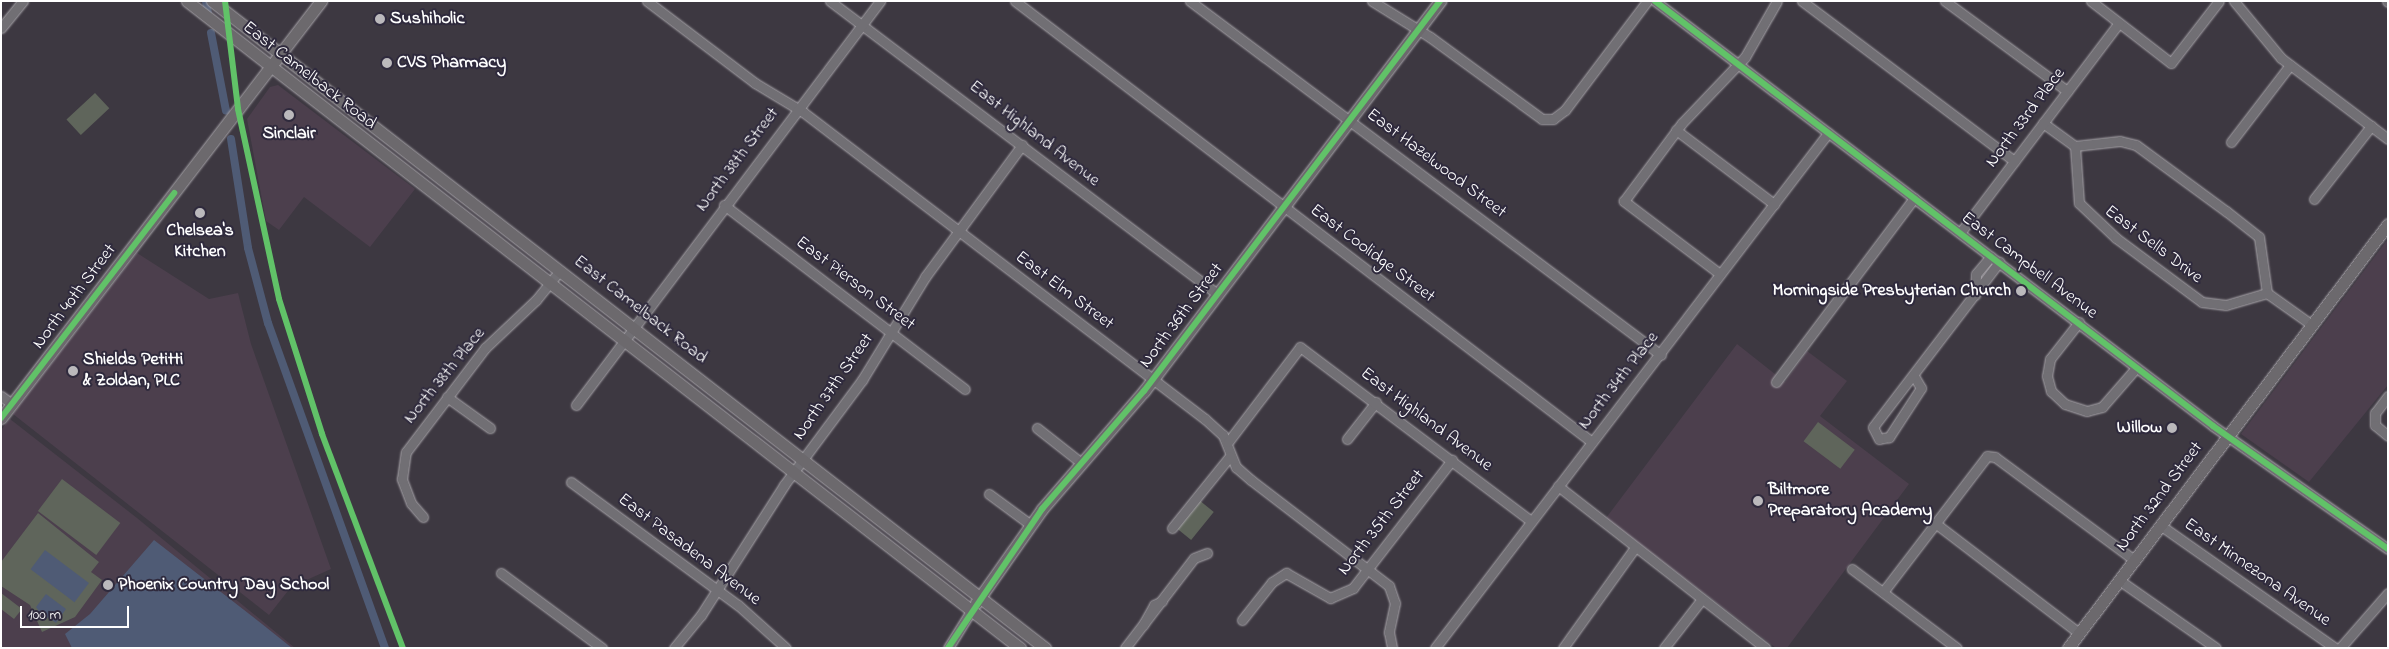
<!DOCTYPE html>
<html>
<head>
<meta charset="utf-8">
<style>
  body { margin:0 }
  #map { position:relative; width:2389px; height:649px; overflow:hidden; background:#3d3841; font-family:"Indie Flower",sans-serif }
  div>[style] { position:absolute }
  .built>* { inset:0; background:#4c3f4d }
  .green>* { inset:0; background:#5f655b; transform-origin:0 0 }
  .water>* { inset:0; background:#4f5b75; transform-origin:0 0 }
  .canal>* { height:8px; margin:-4px; padding:0 4px; transform-origin:4px; border-radius:4px; background:#4f5b75 }
  .roads { filter:drop-shadow(0 0 1px #a8a5aa) drop-shadow(0 0 1px #a8a5aa) }
  .minor>* { height:9px; margin:-4.5px; padding:0 4.5px; transform-origin:4.5px; border-radius:4.5px; background:#716f74 }
  .major>* { height:11px; margin:-5.5px; padding:0 5.5px; transform-origin:5.5px; border-radius:5.5px; background:#6c696d }
  .cycleway>* { height:6px; margin:-3px; padding:0 3px; transform-origin:3px; border-radius:3px; background:#61c268 }
  .dots>* { width:14px; height:14px; translate:-50% -50%; box-sizing:border-box; border:2px solid #2f2a3d; border-radius:50% }
  span { translate:-50% -50%; white-space:nowrap; text-align:center; line-height:1.15; -webkit-text-stroke:4px #2f2a3d; paint-order:stroke }
  .poi-label { font-size:18px; color:#fff; font-weight:700 }
  .left { translate:0 -50%; text-align:left }
  .right { translate:-100% -50%; text-align:right }
  .street-label { font-size:18px; color:#fff }
  .frame { position:absolute; inset:0; border:2px solid #fff; pointer-events:none }
  .scale { position:absolute; left:20px; top:606px; width:109px; height:22px; box-sizing:border-box; border:2px solid #fff; border-top:0; padding-left:6px; font-size:15px; line-height:18px; white-space:nowrap; color:#fff; -webkit-text-stroke:4px #2f2a3d; paint-order:stroke }
</style>
</head>
<body>
<div id="map">
  <div class="built">
    <i style="clip-path:polygon(278px 85px,415px 189px,370px 247px,304px 197px,279px 230px,266px 221px,247px 119px,270px 87px)"></i>
    <i style="clip-path:polygon(2388px 239px,2388px 385px,2309px 482px,2241px 434px)"></i>
    <i style="clip-path:polygon(137px 253px,209px 299px,238px 293px,251px 344px,331px 569px,291px 587px,269px 615px,13px 414px)"></i>
    <i style="clip-path:polygon(1737px 344px,1785px 382px,1807px 351px,1847px 381px,1820px 416px,1909px 484px,1787px 648px,1776px 648px,1606px 518px)"></i>
    <i style="clip-path:polygon(10px 419px,137px 518px,295px 648px,1px 648px,1px 430px)"></i>
  </div>
  <div class="green">
    <i style="left:95px;top:93px;width:21px;height:39px;rotate:47deg"></i>
    <i style="left:1818px;top:422px;width:46px;height:24px;rotate:37deg"></i>
    <i style="left:62px;top:479px;width:73px;height:40px;rotate:37deg"></i>
    <i style="left:1199px;top:500px;width:19px;height:36px;rotate:39deg"></i>
    <i style="clip-path:polygon(38px 513px,99px 562px,91px 572px,102px 580px,75px 617px,42px 632px,30px 605px,1px 586px,1px 562px)"></i>
    <i style="clip-path:polygon(1px 593px,22px 609px,14px 619px,1px 609px)"></i>
  </div>
  <div class="water">
    <i style="clip-path:polygon(154px 540px,262px 624px,292px 648px,72px 648px,65px 634px,90px 614px)"></i>
    <i style="left:45px;top:550px;width:55px;height:24px;rotate:37deg"></i>
    <i style="clip-path:polygon(46px 594px,66px 609px,56px 623px,48px 617px,45px 620px,36px 607px)"></i>
  </div>
  <div class="canal">
    <i style="left:206px;top:1px;width:18px;rotate:81deg"></i>
    <i style="left:211px;top:33px;width:79px;rotate:79.1deg"></i>
    <i style="left:231px;top:139px;width:110px;rotate:81.1deg"></i>
    <i style="left:248px;top:248px;width:78px;rotate:75.1deg"></i>
    <i style="left:268px;top:323px;width:345px;rotate:70.2deg"></i>
  </div>
  <div class="roads">
    <div class="minor">
      <i style="left:647px;top:1px;width:136px;rotate:37.2deg"></i>
      <i style="left:755px;top:83px;width:56px;rotate:31.1deg"></i>
      <i style="left:803px;top:112px;width:506px;rotate:37.37deg"></i>
      <i style="left:1205px;top:419px;width:24px;rotate:42deg"></i>
      <i style="left:1223px;top:435px;width:35px;rotate:68deg"></i>
      <i style="left:1236px;top:467px;width:20px;rotate:41deg"></i>
      <i style="left:1251px;top:480px;width:174px;rotate:37.5deg"></i>
      <i style="left:1389px;top:586px;width:18px;rotate:71deg"></i>
      <i style="left:1395px;top:603px;width:30px;rotate:102deg"></i>
      <i style="left:1389px;top:632px;width:16px;rotate:79deg"></i>
      <i style="left:830px;top:1px;width:485px;rotate:37.1deg"></i>
      <i style="left:1015px;top:1px;width:726px;rotate:37.39deg"></i>
      <i style="left:1190px;top:1px;width:589px;rotate:36.93deg"></i>
      <i style="left:1372px;top:1px;width:68px;rotate:31.8deg"></i>
      <i style="left:1430px;top:37px;width:139px;rotate:36.2deg"></i>
      <i style="left:1542px;top:119px;width:11px"></i>
      <i style="left:1553px;top:119px;width:15px;rotate:-37deg"></i>
      <i style="left:1565px;top:110px;width:136px;rotate:-53deg"></i>
      <i style="left:1655px;top:1px;width:701px;rotate:37.29deg"></i>
      <i style="left:2213px;top:426px;width:214px;rotate:35.1deg"></i>
      <i style="left:1802px;top:1px;width:266px;rotate:37deg"></i>
      <i style="left:1945px;top:1px;width:152px;rotate:36.4deg"></i>
      <i style="left:2091px;top:1px;width:101px;rotate:37.8deg"></i>
      <i style="left:2171px;top:63px;width:78px;rotate:-52.3deg"></i>
      <i style="left:2234px;top:1px;width:74px;rotate:50.5deg"></i>
      <i style="left:2281px;top:58px;width:134px;rotate:37.1deg"></i>
      <i style="left:2387px;top:1px;width:1px;rotate:45deg"></i>
      <i style="left:1px;top:28px;width:35px;rotate:-51deg"></i>
      <i style="left:2043px;top:123px;width:39px;rotate:36deg"></i>
      <i style="left:2075px;top:146px;width:45px;rotate:-6.3deg"></i>
      <i style="left:2120px;top:141px;width:16px;rotate:14deg"></i>
      <i style="left:2136px;top:145px;width:112px;rotate:36.3deg"></i>
      <i style="left:2226px;top:211px;width:42px;rotate:38.2deg"></i>
      <i style="left:2259px;top:237px;width:57px;rotate:81.9deg"></i>
      <i style="left:2267px;top:293px;width:55px;rotate:35.4deg"></i>
      <i style="left:1676px;top:130px;width:123px;rotate:37.1deg"></i>
      <i style="left:2231px;top:142px;width:97px;rotate:-52.5deg"></i>
      <i style="left:2075px;top:146px;width:57px;rotate:86deg"></i>
      <i style="left:2079px;top:203px;width:51px;rotate:43.4deg"></i>
      <i style="left:2116px;top:238px;width:107px;rotate:36.7deg"></i>
      <i style="left:2202px;top:302px;width:24px;rotate:7deg"></i>
      <i style="left:2226px;top:305px;width:43px;rotate:-16.3deg"></i>
      <i style="left:2314px;top:199px;width:93px;rotate:-52deg"></i>
      <i style="left:724px;top:205px;width:303px;rotate:37.4deg"></i>
      <i style="left:1960px;top:233px;width:263px;rotate:-52.9deg"></i>
      <i style="left:1720px;top:274px;width:121px;rotate:-142.8deg"></i>
      <i style="left:1624px;top:201px;width:97px;rotate:-53.4deg"></i>
      <i style="left:1682px;top:123px;width:91px;rotate:-46.3deg"></i>
      <i style="left:1745px;top:57px;width:64px;rotate:-60.3deg"></i>
      <i style="left:1975px;top:295px;width:21px;rotate:-87deg"></i>
      <i style="left:1976px;top:274px;width:23px;rotate:-50deg"></i>
      <i style="left:2079px;top:322px;width:47px;rotate:128.1deg"></i>
      <i style="left:2050px;top:359px;width:17px;rotate:100deg"></i>
      <i style="left:2047px;top:376px;width:16px;rotate:75deg"></i>
      <i style="left:2051px;top:391px;width:19px;rotate:43deg"></i>
      <i style="left:2065px;top:404px;width:23px;rotate:18deg"></i>
      <i style="left:2087px;top:411px;width:16px;rotate:-15deg"></i>
      <i style="left:2102px;top:407px;width:52px;rotate:-48.9deg"></i>
      <i style="left:1914px;top:376px;width:14px;rotate:60deg"></i>
      <i style="left:1921px;top:388px;width:59px;rotate:123.1deg"></i>
      <i style="left:1889px;top:437px;width:10px;rotate:169deg"></i>
      <i style="left:1879px;top:439px;width:13px;rotate:-117deg"></i>
      <i style="left:1873px;top:427px;width:208px;rotate:-52.6deg"></i>
      <i style="left:1776px;top:382px;width:230px;rotate:-53.1deg"></i>
      <i style="left:1px;top:396px;width:14px;rotate:36deg"></i>
      <i style="left:2388px;top:396px;width:21px;rotate:127deg"></i>
      <i style="left:2375px;top:413px;width:12px;rotate:90deg"></i>
      <i style="left:2375px;top:425px;width:17px;rotate:40deg"></i>
      <i style="left:447px;top:397px;width:53px;rotate:35.8deg"></i>
      <i style="left:576px;top:405px;width:506px;rotate:-53.04deg"></i>
      <i style="left:1037px;top:428px;width:55px;rotate:38.3deg"></i>
      <i style="left:1347px;top:439px;width:47px;rotate:-51.9deg"></i>
      <i style="left:1228px;top:442px;width:119px;rotate:-52.8deg"></i>
      <i style="left:1300px;top:347px;width:289px;rotate:37deg"></i>
      <i style="left:571px;top:482px;width:207px;rotate:36.4deg"></i>
      <i style="left:738px;top:605px;width:64px;rotate:41.9deg"></i>
      <i style="left:1558px;top:486px;width:263px;rotate:38deg"></i>
      <i style="left:989px;top:494px;width:52px;rotate:36.4deg"></i>
      <i style="left:423px;top:517px;width:18px;rotate:-131deg"></i>
      <i style="left:411px;top:503px;width:26px;rotate:-111deg"></i>
      <i style="left:402px;top:479px;width:27px;rotate:-82deg"></i>
      <i style="left:406px;top:452px;width:131px;rotate:-52.8deg"></i>
      <i style="left:485px;top:348px;width:70px;rotate:-43.3deg"></i>
      <i style="left:536px;top:300px;width:38px;rotate:-51deg"></i>
      <i style="left:1935px;top:523px;width:181px;rotate:37.4deg"></i>
      <i style="left:2160px;top:525px;width:214px;rotate:35.1deg"></i>
      <i style="left:1172px;top:528px;width:92px;rotate:-51.1deg"></i>
      <i style="left:1852px;top:569px;width:131px;rotate:37deg"></i>
      <i style="left:501px;top:573px;width:126px;rotate:36.6deg"></i>
      <i style="left:2119px;top:580px;width:118px;rotate:35deg"></i>
      <i style="left:1883px;top:592px;width:171px;rotate:-52.6deg"></i>
      <i style="left:1987px;top:456px;width:8px;rotate:7deg"></i>
      <i style="left:1995px;top:457px;width:173px;rotate:36.5deg"></i>
      <i style="left:1242px;top:620px;width:48px;rotate:-51.7deg"></i>
      <i style="left:1272px;top:582px;width:17px;rotate:-33deg"></i>
      <i style="left:1286px;top:573px;width:51px;rotate:29.6deg"></i>
      <i style="left:1330px;top:598px;width:25px;rotate:-23deg"></i>
      <i style="left:1353px;top:588px;width:162px;rotate:-52.3deg"></i>
      <i style="left:1143px;top:625px;width:23px;rotate:-61deg"></i>
      <i style="left:1154px;top:605px;width:9px;rotate:-27deg"></i>
      <i style="left:674px;top:648px;width:43px;rotate:-50.7deg"></i>
      <i style="left:701px;top:615px;width:154px;rotate:-57.4deg"></i>
      <i style="left:784px;top:485px;width:131px;rotate:-53.4deg"></i>
      <i style="left:862px;top:380px;width:121px;rotate:-58.5deg"></i>
      <i style="left:925px;top:277px;width:164px;rotate:-53.7deg"></i>
      <i style="left:948px;top:648px;width:44px;rotate:-58.1deg"></i>
      <i style="left:1125px;top:648px;width:113px;rotate:-52.5deg"></i>
      <i style="left:1194px;top:558px;width:14px;rotate:-21deg"></i>
      <i style="left:1435px;top:648px;width:648px;rotate:-52.65deg"></i>
      <i style="left:1563px;top:648px;width:122px;rotate:-54.4deg"></i>
      <i style="left:1664px;top:648px;width:62px;rotate:-52.2deg"></i>
      <i style="left:2340px;top:648px;width:73px;rotate:-48.9deg"></i>
    </div>
    <div class="major">
      <i style="left:187px;top:1px;width:1055px;rotate:37.84deg"></i>
      <i style="left:212px;top:1px;width:1055px;rotate:37.84deg"></i>
      <i style="left:1px;top:418px;width:526px;rotate:-52.5deg"></i>
      <i style="left:976px;top:603px;width:115px;rotate:-54.9deg"></i>
      <i style="left:1042px;top:509px;width:156px;rotate:-49.2deg"></i>
      <i style="left:1144px;top:391px;width:490px;rotate:-52.8deg"></i>
      <i style="left:2068px;top:648px;width:531px;rotate:-52.96deg"></i>
    </div>
  </div>
  <div class="cycleway">
    <i style="left:225px;top:1px;width:109px;rotate:83.1deg"></i>
    <i style="left:238px;top:109px;width:194px;rotate:77.8deg"></i>
    <i style="left:279px;top:299px;width:142px;rotate:72.3deg"></i>
    <i style="left:322px;top:434px;width:229px;rotate:69.3deg"></i>
    <i style="left:1655px;top:1px;width:701px;rotate:37.29deg"></i>
    <i style="left:2213px;top:426px;width:214px;rotate:35.1deg"></i>
    <i style="left:1px;top:418px;width:284px;rotate:-52.4deg"></i>
    <i style="left:948px;top:648px;width:168px;rotate:-55.9deg"></i>
    <i style="left:1042px;top:509px;width:156px;rotate:-49.2deg"></i>
    <i style="left:1144px;top:391px;width:490px;rotate:-52.8deg"></i>
  </div>
  <div class="dots">
    <i style="left:380px;top:19px;background:#bbb9bc"></i>
    <i style="left:387px;top:63px;background:#bbb9bc"></i>
    <i style="left:289px;top:115px;background:#bbb9bc"></i>
    <i style="left:200px;top:213px;background:#bbb9bc"></i>
    <i style="left:2021px;top:291px;background:#bbb9bc"></i>
    <i style="left:73px;top:371px;background:#bbb9bc"></i>
    <i style="left:2172px;top:428px;background:#bbb9bc"></i>
    <i style="left:1758px;top:501px;background:#bbb9bc"></i>
    <i style="left:108px;top:585px;background:#bbb9bc"></i>
  </div>
  <div class="poi-label">
    <span class="left" style="left:390px;top:19px">Sushiholic</span>
    <span class="left" style="left:397px;top:63px">CVS Pharmacy</span>
    <span style="left:289px;top:134px">Sinclair</span>
    <span style="left:200px;top:242px">Chelsea's<br>Kitchen</span>
    <span class="right" style="left:2011px;top:291px">Morningside Presbyterian Church</span>
    <span class="left" style="left:83px;top:371px">Shields Petitti<br>&amp; Zoldan, PLC</span>
    <span class="right" style="left:2162px;top:428px">Willow</span>
    <span class="left" style="left:1768px;top:501px">Biltmore<br>Preparatory Academy</span>
    <span class="left" style="left:118px;top:585px">Phoenix Country Day School</span>
  </div>
  <div class="street-label">
    <span style="left:309px;top:76px;rotate:38deg">East Camelback Road</span>
    <span style="left:2026px;top:118px;rotate:-53deg">North 33rd Place</span>
    <span style="left:1034px;top:134px;rotate:38deg">East Highland Avenue</span>
    <span style="left:738px;top:160px;rotate:-53deg">North 38th Street</span>
    <span style="left:1436px;top:164px;rotate:37deg">East Hazelwood Street</span>
    <span style="left:2153px;top:245px;rotate:37deg">East Sells Drive</span>
    <span style="left:1372px;top:254px;rotate:37deg">East Coolidge Street</span>
    <span style="left:2029px;top:266px;rotate:37deg">East Campbell Avenue</span>
    <span style="left:855px;top:284px;rotate:37deg">East Pierson Street</span>
    <span style="left:1064px;top:291px;rotate:37deg">East Elm Street</span>
    <span style="left:75px;top:297px;rotate:-53deg">North 40th Street</span>
    <span style="left:640px;top:310px;rotate:38deg">East Camelback Road</span>
    <span style="left:1182px;top:316px;rotate:-53deg">North 36th Street</span>
    <span style="left:445px;top:376px;rotate:-51deg">North 38th Place</span>
    <span style="left:1619px;top:381px;rotate:-52deg">North 34th Place</span>
    <span style="left:834px;top:387px;rotate:-55deg">North 37th Street</span>
    <span style="left:1426px;top:420px;rotate:37deg">East Highland Avenue</span>
    <span style="left:2160px;top:497px;rotate:-53deg">North 32nd Street</span>
    <span style="left:1382px;top:523px;rotate:-52deg">North 35th Street</span>
    <span style="left:689px;top:550px;rotate:37deg">East Pasadena Avenue</span>
    <span style="left:2257px;top:573px;rotate:35deg">East Minnezona Avenue</span>
  </div>
  <div class="frame"></div>
  <div class="scale">100 m</div>
</div>
</body>
</html>
